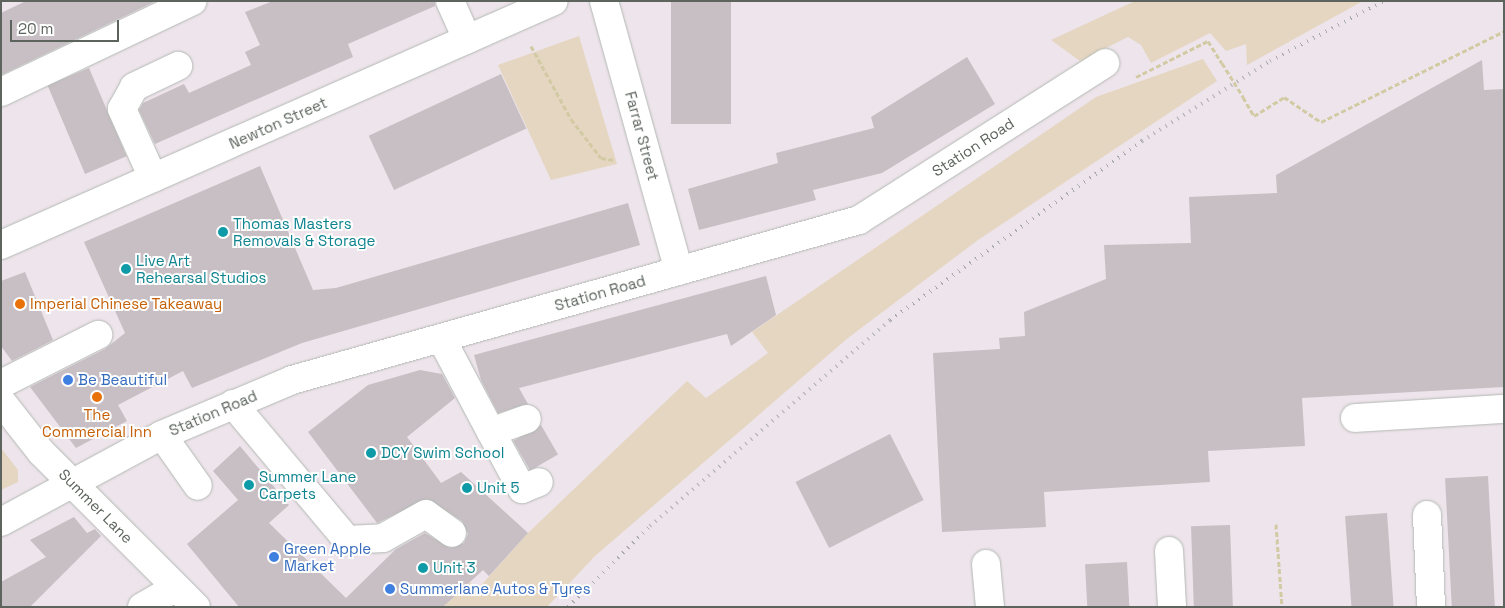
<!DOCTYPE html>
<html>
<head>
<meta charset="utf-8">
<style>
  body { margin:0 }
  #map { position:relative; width:1505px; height:608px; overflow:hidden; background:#eee4eb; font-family:"Space Grotesk",sans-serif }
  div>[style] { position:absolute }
  .green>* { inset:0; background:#e5d6c2 }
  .building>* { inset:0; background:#c7bfc4; transform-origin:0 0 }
  .path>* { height:3px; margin-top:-1.5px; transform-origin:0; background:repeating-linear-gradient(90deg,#d1caa2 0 5px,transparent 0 7.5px) }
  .roads { filter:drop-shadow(0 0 1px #b2b9b3) drop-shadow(0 0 1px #b2b9b3) }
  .minor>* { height:28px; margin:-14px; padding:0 14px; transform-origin:14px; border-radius:14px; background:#fff }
  .rail>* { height:4px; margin-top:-2px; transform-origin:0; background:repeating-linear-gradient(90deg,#a8aba9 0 1px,transparent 0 7px) }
  .path-bridge>* { height:3px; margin-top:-1.5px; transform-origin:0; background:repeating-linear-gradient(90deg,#d1caa2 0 5px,transparent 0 7.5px) }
  .dots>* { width:14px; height:14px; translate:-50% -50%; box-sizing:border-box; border:2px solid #fff; border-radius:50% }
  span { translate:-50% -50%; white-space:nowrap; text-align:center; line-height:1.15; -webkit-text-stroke:4px #fff; paint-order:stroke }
  .street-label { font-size:15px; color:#5c645d }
  .culture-label { font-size:15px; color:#0d838f }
  .left { translate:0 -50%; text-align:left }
  .food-label { font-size:15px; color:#c56008 }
  .shop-label { font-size:15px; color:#366cbe }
  .frame { position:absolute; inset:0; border:2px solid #5c645d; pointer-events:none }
  .scale { position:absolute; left:10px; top:20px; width:109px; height:22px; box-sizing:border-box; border:2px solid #5c645d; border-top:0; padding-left:6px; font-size:15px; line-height:18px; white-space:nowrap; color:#5c645d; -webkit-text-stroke:4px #fff; paint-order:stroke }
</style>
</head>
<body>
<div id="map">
  <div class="green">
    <i style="clip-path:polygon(1135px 1px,1363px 1px,1247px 65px,1246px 44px,1226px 51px,1210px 33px,1151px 63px,1141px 45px,1128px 37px,1080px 61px,1051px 40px)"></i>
    <i style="clip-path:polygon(579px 36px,617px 164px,551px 180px,498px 65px)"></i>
    <i style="clip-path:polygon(1203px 59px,1217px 81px,978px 240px,848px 338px,595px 556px,547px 607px,443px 607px,470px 582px,477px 590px,528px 533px,687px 381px,706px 398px,768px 353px,752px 332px,1096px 97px)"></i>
    <i style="clip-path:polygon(1px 448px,18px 470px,18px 482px,1px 490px)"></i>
  </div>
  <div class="building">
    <i style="clip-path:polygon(26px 1px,156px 1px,1px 75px,1px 13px)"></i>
    <i style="clip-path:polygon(273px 1px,435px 1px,435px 6px,348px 44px,353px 57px,155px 144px,139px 110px,143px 103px,184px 84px,189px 93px,251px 65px,245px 52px,260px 45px,245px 12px)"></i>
    <i style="left:671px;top:1px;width:60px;height:123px"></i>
    <i style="clip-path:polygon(967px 57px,995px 104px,882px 173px,813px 190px,816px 200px,699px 230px,688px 189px,778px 163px,776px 153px,874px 128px,871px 117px)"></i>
    <i style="clip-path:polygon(1482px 60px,1484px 90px,1504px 89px,1504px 387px,1302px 398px,1305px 446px,1208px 451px,1210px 482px,1044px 492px,1046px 527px,942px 532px,933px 353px,1000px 349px,999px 338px,1025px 336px,1024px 312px,1106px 279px,1104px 245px,1191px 243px,1189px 197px,1277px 193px,1276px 175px)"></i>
    <i style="left:89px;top:68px;width:96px;height:45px;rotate:67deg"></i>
    <i style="left:501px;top:74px;width:60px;height:146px;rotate:65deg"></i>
    <i style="clip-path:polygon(260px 166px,313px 290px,336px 288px,628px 203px,640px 245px,302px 343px,192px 388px,183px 371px,118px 405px,127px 421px,76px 448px,30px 387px,105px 349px,125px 333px,84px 242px)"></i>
    <i style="clip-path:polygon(25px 272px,53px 340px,12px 361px,1px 346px,1px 281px)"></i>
    <i style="clip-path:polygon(766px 276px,776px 315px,731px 346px,727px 334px,519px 388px,528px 404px,498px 413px,481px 380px,474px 355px)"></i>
    <i style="clip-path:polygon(420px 370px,442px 374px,455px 398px,407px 437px,441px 483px,461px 472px,528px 533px,489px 576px,483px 570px,443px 607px,239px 607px,187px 544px,238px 500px,213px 471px,240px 446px,289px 505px,269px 523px,346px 598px,396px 549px,425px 533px,450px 548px,464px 543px,468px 534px,462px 521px,427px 499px,377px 523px,308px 432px,368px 385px)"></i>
    <i style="left:541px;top:425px;width:34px;height:32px;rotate:60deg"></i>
    <i style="left:890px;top:434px;width:74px;height:106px;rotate:63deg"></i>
    <i style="left:1488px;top:476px;width:131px;height:43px;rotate:87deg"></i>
    <i style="left:1387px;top:513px;width:94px;height:42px;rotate:86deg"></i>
    <i style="clip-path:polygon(74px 517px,87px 533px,95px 529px,101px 536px,30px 607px,1px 607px,1px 582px,46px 557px,30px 540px)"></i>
    <i style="left:1230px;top:525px;width:82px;height:39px;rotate:88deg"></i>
    <i style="left:1127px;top:562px;width:45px;height:42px;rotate:87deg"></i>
  </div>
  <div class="path">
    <i style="left:531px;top:46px;width:83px;rotate:61.3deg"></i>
    <i style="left:571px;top:119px;width:49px;rotate:52.4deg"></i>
    <i style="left:601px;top:158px;width:13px;rotate:9deg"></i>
    <i style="left:1136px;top:77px;width:80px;rotate:-26.6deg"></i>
    <i style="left:1208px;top:41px;width:26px;rotate:58deg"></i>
    <i style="left:1243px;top:97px;width:22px;rotate:60deg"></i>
    <i style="left:1254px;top:116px;width:36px;rotate:-32deg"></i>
    <i style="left:1284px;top:97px;width:45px;rotate:34deg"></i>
    <i style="left:1321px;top:122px;width:204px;rotate:-26.4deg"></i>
    <i style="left:1276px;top:524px;width:83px;rotate:85.9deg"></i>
  </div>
  <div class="roads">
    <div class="minor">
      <i style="left:450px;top:1px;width:42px;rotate:65.9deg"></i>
      <i style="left:604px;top:1px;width:280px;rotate:74.5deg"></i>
      <i style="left:1px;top:92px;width:212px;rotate:-25.4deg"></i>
      <i style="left:153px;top:178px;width:76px;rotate:-114.2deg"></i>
      <i style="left:122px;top:109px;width:25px;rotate:-61deg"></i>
      <i style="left:134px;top:87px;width:49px;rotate:-25.5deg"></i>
      <i style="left:1px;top:245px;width:604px;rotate:-23.81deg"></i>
      <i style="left:441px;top:338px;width:106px;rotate:62deg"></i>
      <i style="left:491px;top:432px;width:38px;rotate:-20deg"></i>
      <i style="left:1px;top:384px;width:109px;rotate:-26.8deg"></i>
      <i style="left:1px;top:401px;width:65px;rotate:51.9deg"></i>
      <i style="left:41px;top:452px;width:219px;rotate:45deg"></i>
      <i style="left:233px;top:404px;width:177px;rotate:50deg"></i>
      <i style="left:347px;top:540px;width:36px;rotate:-3deg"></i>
      <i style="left:383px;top:538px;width:49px;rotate:-29.2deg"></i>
      <i style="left:426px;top:514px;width:32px;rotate:36deg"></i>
      <i style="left:1355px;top:418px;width:149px;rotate:-3.5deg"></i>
      <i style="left:491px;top:432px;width:65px;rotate:61.5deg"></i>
      <i style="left:522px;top:489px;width:18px;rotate:-22deg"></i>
      <i style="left:162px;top:435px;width:62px;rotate:54.8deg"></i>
      <i style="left:1427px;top:515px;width:92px;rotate:87.5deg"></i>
      <i style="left:1px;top:522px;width:183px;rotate:-28.4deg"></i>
      <i style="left:162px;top:435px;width:141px;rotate:-22.9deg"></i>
      <i style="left:292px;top:380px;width:589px;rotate:-15.76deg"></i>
      <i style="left:859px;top:220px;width:292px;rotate:-32.5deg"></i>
      <i style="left:1169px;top:551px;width:56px;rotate:86.9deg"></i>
      <i style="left:986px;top:564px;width:43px;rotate:84.7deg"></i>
      <i style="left:142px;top:607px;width:39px;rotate:-30deg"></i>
    </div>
  </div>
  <div class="rail">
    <i style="left:568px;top:607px;width:115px;rotate:-44.6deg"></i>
    <i style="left:650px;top:526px;width:316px;rotate:-40.6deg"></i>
    <i style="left:890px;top:320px;width:309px;rotate:-35.4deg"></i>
    <i style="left:1142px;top:141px;width:151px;rotate:-32deg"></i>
    <i style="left:1270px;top:61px;width:129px;rotate:-27.8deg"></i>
  </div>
  <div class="path-bridge">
    <i style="left:1222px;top:63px;width:40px;rotate:58deg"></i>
  </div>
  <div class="dots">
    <i style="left:223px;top:232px;background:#0f9aa8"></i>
    <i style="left:126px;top:269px;background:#0f9aa8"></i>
    <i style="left:20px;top:304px;background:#e8710a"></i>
    <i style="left:68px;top:380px;background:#3f7fe0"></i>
    <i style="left:97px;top:397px;background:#e8710a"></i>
    <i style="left:371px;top:453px;background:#0f9aa8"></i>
    <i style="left:249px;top:485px;background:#0f9aa8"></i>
    <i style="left:467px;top:488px;background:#0f9aa8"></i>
    <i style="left:274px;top:557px;background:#3f7fe0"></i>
    <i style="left:423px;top:568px;background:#0f9aa8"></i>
    <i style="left:390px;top:589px;background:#3f7fe0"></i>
  </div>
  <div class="street-label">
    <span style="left:278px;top:123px;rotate:-24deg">Newton Street</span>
    <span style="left:642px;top:136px;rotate:75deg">Farrar Street</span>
    <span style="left:973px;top:147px;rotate:-33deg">Station Road</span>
    <span style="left:600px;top:293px;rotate:-16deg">Station Road</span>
    <span style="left:213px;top:413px;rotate:-23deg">Station Road</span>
    <span style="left:96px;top:506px;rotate:45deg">Summer Lane</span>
  </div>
  <div class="culture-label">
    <span class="left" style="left:233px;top:232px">Thomas Masters<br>Removals &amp; Storage</span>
    <span class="left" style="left:136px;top:269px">Live Art<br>Rehearsal Studios</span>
    <span class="left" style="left:381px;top:453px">DCY Swim School</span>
    <span class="left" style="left:259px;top:485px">Summer Lane<br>Carpets</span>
    <span class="left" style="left:477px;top:488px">Unit 5</span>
    <span class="left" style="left:433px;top:568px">Unit 3</span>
  </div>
  <div class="food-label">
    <span class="left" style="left:30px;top:304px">Imperial Chinese Takeaway</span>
    <span style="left:97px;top:423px">The<br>Commercial Inn</span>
  </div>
  <div class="shop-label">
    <span class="left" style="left:78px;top:380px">Be Beautiful</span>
    <span class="left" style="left:284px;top:557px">Green Apple<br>Market</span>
    <span class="left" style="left:400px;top:589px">Summerlane Autos &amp; Tyres</span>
  </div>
  <div class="frame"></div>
  <div class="scale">20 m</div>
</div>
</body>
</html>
